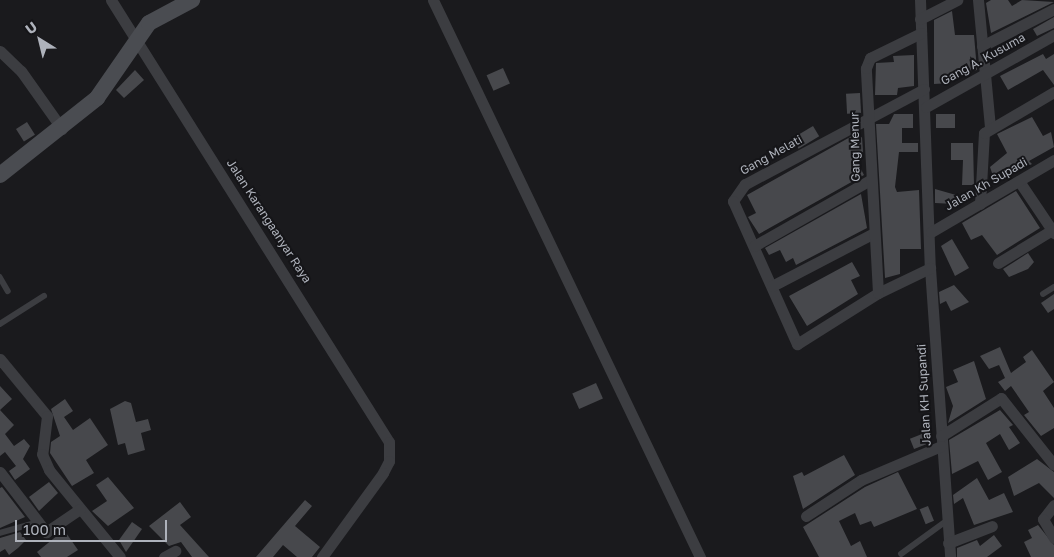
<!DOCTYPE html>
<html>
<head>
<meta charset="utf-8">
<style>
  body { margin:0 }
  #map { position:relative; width:1054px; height:557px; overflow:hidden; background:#1a1a1d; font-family:"Golos Text",sans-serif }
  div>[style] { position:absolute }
  .building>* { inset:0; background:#47484c; transform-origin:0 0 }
  .service>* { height:5.5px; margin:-2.75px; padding:0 2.75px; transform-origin:2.75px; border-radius:2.75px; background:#3c3d41 }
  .minor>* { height:11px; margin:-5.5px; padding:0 5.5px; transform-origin:5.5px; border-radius:5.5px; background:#3c3d41 }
  .secondary>* { height:16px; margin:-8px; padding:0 8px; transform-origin:8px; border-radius:8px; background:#4a4c51 }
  span { translate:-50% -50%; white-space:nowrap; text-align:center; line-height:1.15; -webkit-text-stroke:4px #151518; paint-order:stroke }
  .street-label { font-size:12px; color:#aeb2bb }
  .north { position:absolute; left:15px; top:15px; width:50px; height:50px; -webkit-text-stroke:4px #151518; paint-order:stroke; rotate:324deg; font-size:14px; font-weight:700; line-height:20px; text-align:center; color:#aeb2bb }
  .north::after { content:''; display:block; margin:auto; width:18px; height:22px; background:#aeb2bb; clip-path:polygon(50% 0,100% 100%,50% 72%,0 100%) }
  .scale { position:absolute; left:15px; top:520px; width:152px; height:22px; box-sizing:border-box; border:2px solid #aeb2bb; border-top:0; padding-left:6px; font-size:15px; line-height:18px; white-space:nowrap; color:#aeb2bb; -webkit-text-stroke:4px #151518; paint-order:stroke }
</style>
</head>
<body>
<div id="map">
  <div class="building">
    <i style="clip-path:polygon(991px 0,1008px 0,1012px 6px,1022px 0,1054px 2px,991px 33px,986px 3px)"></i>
    <i style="clip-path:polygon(952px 11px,955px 35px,974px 35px,977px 70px,950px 77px,950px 83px,934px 84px,934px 20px)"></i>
    <i style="clip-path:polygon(1054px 17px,1054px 28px,1037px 36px,1033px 29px)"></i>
    <i style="clip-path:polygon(1043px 54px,1046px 59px,1054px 54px,1054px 85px,1043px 70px,1008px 90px,1000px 76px)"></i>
    <i style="clip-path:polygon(914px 55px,914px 86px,898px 88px,897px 95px,875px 95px,876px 63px,894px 62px,893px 56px)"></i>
    <i style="left:503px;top:68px;width:17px;height:18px;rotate:66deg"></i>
    <i style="clip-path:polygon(135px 70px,144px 80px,124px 98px,116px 90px)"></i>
    <i style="left:860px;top:93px;width:20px;height:14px;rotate:87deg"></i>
    <i style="clip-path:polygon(894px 114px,913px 114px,913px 128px,902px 128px,902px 143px,918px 143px,918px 152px,899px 152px,895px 187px,897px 192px,919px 190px,921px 249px,900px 249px,900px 274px,885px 278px,876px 124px,889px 124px)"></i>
    <i style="left:936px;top:114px;width:19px;height:14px"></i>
    <i style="clip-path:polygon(1032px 117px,1043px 136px,1051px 132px,1054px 147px,1029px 161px,1032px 164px,995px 182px,990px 167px,1007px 153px,997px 134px)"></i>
    <i style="left:27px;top:122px;width:15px;height:13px;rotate:58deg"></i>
    <i style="left:813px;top:126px;width:12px;height:24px;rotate:59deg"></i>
    <i style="clip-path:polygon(852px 136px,855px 141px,862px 137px,863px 152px,854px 156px,864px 175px,759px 234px,748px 217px,756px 213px,747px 195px)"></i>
    <i style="clip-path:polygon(951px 143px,973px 143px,974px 185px,962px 185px,963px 160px,951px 160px)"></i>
    <i style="clip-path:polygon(935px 189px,956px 195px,955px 204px,935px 203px)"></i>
    <i style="clip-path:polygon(1016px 191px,1040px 228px,997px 255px,982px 235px,971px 240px,962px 223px)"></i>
    <i style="clip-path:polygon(861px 194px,867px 228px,796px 265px,793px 258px,786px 262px,780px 250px,769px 255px,765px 248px)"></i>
    <i style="clip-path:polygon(952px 239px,969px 268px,955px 276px,941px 246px)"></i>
    <i style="clip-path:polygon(1028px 253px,1034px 262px,1028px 269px,1009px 277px,1003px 269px)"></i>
    <i style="clip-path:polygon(852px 262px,860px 276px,851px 280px,858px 294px,807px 326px,789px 296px)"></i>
    <i style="clip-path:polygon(954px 285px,969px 302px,951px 311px,946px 301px,940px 304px,939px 292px)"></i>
    <i style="clip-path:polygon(1054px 294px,1054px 309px,1048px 313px,1041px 303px)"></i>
    <i style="clip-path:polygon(1000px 347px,1011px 373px,1026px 362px,1023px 357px,1032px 350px,1054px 382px,1043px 391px,1054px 408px,1054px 428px,1041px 436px,1024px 415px,1029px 412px,1011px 386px,1005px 391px,998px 382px,1005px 378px,999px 365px,989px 369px,980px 356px)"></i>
    <i style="clip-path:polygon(974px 361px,986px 399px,948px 423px,953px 406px,946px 387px,958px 382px,953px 370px)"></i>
    <i style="left:596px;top:383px;width:17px;height:26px;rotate:66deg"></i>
    <i style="clip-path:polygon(0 386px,12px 399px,0 410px,14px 425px,5px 434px,14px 446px,24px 439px,30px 446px,23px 459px,30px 469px,15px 480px,9px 471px,16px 466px,5px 452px,0 456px)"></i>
    <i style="clip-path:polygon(65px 399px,73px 411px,64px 417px,73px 430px,90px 418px,108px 445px,86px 460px,94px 473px,72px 486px,50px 453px,51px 442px,60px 436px,51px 409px)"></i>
    <i style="clip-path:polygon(125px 401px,131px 403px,136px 422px,148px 419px,151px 430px,141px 433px,145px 450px,128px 455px,125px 443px,118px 445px,110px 409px)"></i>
    <i style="clip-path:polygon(1000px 410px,1013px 425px,1009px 427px,1020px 443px,1009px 450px,1000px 434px,986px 443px,1002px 472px,988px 480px,978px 461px,952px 474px,949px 440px)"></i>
    <i style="left:922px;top:434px;width:11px;height:13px;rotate:68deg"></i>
    <i style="clip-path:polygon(844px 455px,855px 475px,803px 509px,793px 476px,802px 472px,804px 476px)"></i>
    <i style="clip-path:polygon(1037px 459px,1054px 472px,1054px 498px,1039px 483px,1014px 496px,1008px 477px)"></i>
    <i style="clip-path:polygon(898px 472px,917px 509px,874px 527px,871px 521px,860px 525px,855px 513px,839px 521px,851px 546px,860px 541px,867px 557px,819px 557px,803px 527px,865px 487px)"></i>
    <i style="clip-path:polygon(108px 477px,134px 508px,108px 526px,92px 511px,107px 501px,96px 485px)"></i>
    <i style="clip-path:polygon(977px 478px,989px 500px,1004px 493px,1013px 512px,974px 525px,963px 498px,954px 504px,953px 495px)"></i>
    <i style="clip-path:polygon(49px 482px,58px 493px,39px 511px,29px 497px)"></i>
    <i style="clip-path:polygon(2px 487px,25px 517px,0 528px,0 488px)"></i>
    <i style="clip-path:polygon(305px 500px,312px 506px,295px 526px,320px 547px,312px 557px,297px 557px,283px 545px,273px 557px,256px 557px)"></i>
    <i style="clip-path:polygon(180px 502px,191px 517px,180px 525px,209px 557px,192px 557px,181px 542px,169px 546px,149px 526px)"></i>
    <i style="left:928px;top:506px;width:16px;height:9px;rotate:68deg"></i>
    <i style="clip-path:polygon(132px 522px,142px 529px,126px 552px,119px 540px)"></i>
    <i style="clip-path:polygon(1038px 525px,1054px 545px,1054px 557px,1031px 557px,1024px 542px,1032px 538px,1028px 530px)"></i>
    <i style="clip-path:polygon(64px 530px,78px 550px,67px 557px,41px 557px,37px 552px)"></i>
    <i style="clip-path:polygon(20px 532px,26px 540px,18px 548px,9px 555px,5px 549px,0 552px,0 538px)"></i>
    <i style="clip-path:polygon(994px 535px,1002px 546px,987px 557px,957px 557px,957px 548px,977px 540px,980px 546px)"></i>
  </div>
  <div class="service">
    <i style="left:0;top:277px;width:16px;rotate:60deg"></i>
    <i style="left:1043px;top:294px;width:13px;rotate:-32deg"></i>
    <i style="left:0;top:324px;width:52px;rotate:-32.5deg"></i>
    <i style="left:0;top:533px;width:40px;rotate:-16deg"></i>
    <i style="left:901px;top:554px;width:54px;rotate:-36deg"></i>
  </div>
  <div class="minor">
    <i style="left:111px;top:0;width:522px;rotate:57.83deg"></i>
    <i style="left:389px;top:442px;width:19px;rotate:90deg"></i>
    <i style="left:389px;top:461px;width:13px;rotate:117deg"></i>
    <i style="left:383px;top:473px;width:104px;rotate:126deg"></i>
    <i style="left:433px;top:0;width:618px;rotate:64.39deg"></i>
    <i style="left:920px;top:0;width:268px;rotate:87.9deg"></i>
    <i style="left:930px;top:268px;width:290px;rotate:86deg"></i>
    <i style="left:978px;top:0;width:128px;rotate:84.6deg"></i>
    <i style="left:920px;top:19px;width:42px;rotate:-27.2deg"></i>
    <i style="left:982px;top:46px;width:81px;rotate:-27.2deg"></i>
    <i style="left:0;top:51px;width:29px;rotate:44deg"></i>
    <i style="left:21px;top:71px;width:71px;rotate:54.7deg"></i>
    <i style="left:924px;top:89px;width:203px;rotate:152deg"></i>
    <i style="left:745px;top:184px;width:21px;rotate:125deg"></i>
    <i style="left:733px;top:201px;width:157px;rotate:65.9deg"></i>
    <i style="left:797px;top:344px;width:96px;rotate:-32.2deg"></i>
    <i style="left:878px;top:293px;width:58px;rotate:-25.7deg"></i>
    <i style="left:926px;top:107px;width:147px;rotate:-29.4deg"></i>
    <i style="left:1019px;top:181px;width:63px;rotate:56.1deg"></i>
    <i style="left:980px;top:204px;width:71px;rotate:-86.8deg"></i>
    <i style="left:984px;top:133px;width:81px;rotate:-30.4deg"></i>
    <i style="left:931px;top:232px;width:143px;rotate:-30.3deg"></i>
    <i style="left:754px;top:246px;width:133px;rotate:-29.6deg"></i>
    <i style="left:998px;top:263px;width:63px;rotate:-31.4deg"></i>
    <i style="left:772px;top:286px;width:113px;rotate:-27.5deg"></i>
    <i style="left:878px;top:293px;width:225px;rotate:-93.1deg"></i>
    <i style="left:866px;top:68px;width:11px;rotate:-68deg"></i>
    <i style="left:870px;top:58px;width:57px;rotate:-26.1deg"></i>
    <i style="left:0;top:359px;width:74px;rotate:50.5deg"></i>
    <i style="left:47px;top:416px;width:38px;rotate:97deg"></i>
    <i style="left:42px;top:454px;width:17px;rotate:66deg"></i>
    <i style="left:49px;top:470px;width:112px;rotate:50.8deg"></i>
    <i style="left:941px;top:436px;width:71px;rotate:-32.3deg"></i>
    <i style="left:1001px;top:398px;width:85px;rotate:51.7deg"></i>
    <i style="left:0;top:472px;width:76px;rotate:52.5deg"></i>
    <i style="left:46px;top:532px;width:41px;rotate:-34.1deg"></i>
    <i style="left:1054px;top:505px;width:18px;rotate:128deg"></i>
    <i style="left:1043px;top:519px;width:22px;rotate:60deg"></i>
    <i style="left:806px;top:516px;width:66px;rotate:-33.2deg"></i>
    <i style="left:861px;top:480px;width:87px;rotate:-23deg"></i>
    <i style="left:948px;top:543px;width:47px;rotate:-21.1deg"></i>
    <i style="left:164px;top:557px;width:13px;rotate:-29deg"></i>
  </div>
  <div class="secondary">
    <i style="left:0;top:175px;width:124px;rotate:-38.4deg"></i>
    <i style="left:97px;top:98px;width:91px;rotate:-55.3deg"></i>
    <i style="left:149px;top:23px;width:49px;rotate:-28.1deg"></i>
  </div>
  <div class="street-label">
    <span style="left:983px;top:59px;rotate:-29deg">Gang A. Kusuma</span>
    <span style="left:855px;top:147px;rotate:-91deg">Gang Menur</span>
    <span style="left:771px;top:155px;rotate:-29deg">Gang Melati</span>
    <span style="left:986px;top:184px;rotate:-30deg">Jalan Kh Supadi</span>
    <span style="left:269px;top:221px;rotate:57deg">Jalan Karangaanyar Raya</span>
    <span style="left:924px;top:395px;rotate:-93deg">Jalan KH Supandi</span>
  </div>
  <div class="north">U</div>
  <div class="scale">100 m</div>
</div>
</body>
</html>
